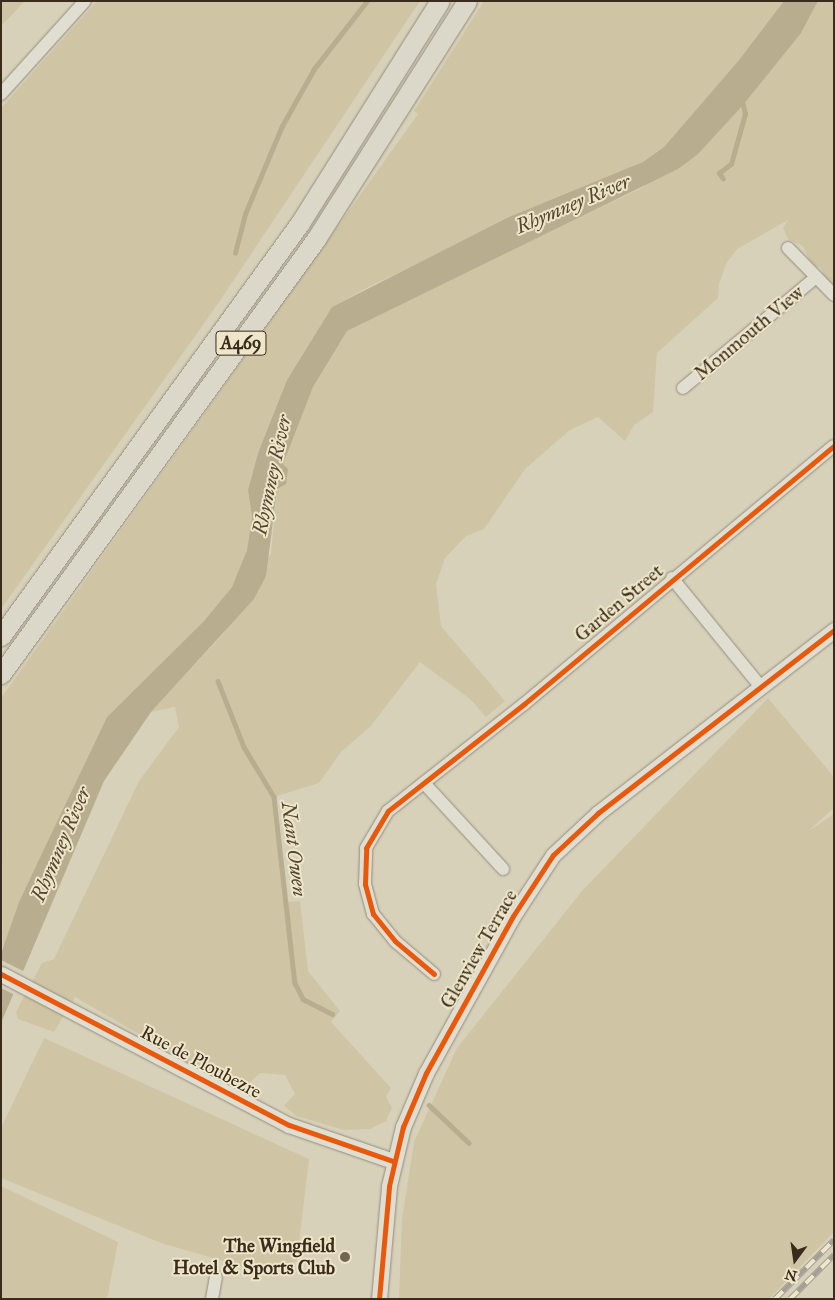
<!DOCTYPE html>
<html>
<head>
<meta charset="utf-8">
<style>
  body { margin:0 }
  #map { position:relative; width:835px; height:1300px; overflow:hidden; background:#d8d1b9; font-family:"IM FELL Great Primer",serif }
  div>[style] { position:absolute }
  .green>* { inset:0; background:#cfc5a5 }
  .water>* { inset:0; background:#b8ad8e }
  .pier>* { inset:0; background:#d8d1b9 }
  .stream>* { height:4.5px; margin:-2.25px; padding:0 2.25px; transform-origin:2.25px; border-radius:2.25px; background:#b8ad8e }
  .roads { filter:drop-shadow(0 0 1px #928c7d) drop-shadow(0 0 1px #928c7d) }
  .minor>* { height:12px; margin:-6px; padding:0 6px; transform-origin:6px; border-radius:6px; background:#e0ddd1 }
  .tertiary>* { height:15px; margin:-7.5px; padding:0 7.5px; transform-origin:7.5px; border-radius:7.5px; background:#e0ddd1 }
  .primary>* { height:19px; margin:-9.5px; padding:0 9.5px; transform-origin:9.5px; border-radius:9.5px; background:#dbd7c9 }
  .rail>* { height:5.5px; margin-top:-2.75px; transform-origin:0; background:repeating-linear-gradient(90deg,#eee6c9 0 11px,#a4a095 0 22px); box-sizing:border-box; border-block:1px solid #a4a095 }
  .cycleway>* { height:5px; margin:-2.5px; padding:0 2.5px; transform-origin:2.5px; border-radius:2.5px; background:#e8590c }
  .dots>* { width:14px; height:14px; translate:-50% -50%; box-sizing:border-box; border:2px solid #eee6c9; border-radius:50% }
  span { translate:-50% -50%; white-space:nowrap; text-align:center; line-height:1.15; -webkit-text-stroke:4px #eee6c9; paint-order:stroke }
  .shield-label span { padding:1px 4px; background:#eee6c9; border:1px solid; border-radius:4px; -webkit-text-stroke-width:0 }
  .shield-label { font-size:18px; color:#3a2b1c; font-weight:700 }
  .street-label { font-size:19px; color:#3a2b1c }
  .poi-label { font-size:19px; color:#3a2b1c; font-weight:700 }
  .right { translate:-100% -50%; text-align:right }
  .water-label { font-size:20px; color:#564834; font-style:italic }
  .frame { position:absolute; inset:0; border:2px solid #3a2b1c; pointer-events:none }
  .north { position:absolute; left:770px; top:1235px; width:50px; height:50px; -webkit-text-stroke:4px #eee6c9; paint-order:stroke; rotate:194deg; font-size:14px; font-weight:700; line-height:20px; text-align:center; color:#3a2b1c }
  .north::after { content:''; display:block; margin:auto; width:18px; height:22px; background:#3a2b1c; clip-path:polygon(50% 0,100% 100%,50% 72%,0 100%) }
</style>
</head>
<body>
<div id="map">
  <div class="green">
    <i style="clip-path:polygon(1px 1px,25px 1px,1px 26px)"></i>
    <i style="clip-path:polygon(97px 1px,420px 1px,215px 308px,1px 609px,1px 108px)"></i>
    <i style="clip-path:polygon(484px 1px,784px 1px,739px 60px,664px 147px,643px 162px,372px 285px,332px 307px,287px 380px,258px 453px,248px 490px,252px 517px,247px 550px,232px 587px,204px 621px,107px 717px,19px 902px,3px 950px,1px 698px,418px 114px,414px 111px)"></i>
    <i style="clip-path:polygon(818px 1px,834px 1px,834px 288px,829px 288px,821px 268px,811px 264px,803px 246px,788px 239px,783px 228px,788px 220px,737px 249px,726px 264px,719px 284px,718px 298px,657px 353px,653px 412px,634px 425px,625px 441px,598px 417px,570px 430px,525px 469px,484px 529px,466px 536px,445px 558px,436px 584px,441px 626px,505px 701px,486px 717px,470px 699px,420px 662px,370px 727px,341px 752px,319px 783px,274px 797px,286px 902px,300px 901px,308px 971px,340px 1011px,331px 1022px,391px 1088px,386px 1097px,392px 1108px,386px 1121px,370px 1129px,344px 1130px,296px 1116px,284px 1106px,295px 1094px,285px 1075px,260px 1073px,244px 1088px,230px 1082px,232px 1074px,228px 1078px,217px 1069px,213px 1077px,75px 997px,54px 1032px,18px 1019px,16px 1012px,42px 963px,54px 959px,139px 781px,179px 727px,175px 707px,151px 712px,224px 633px,271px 553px,277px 489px,288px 470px,283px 464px,294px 433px,313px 387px,347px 331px,480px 263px,642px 188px,801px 33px)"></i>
    <i style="clip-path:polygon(768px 698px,834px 777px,834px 808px,807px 832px,834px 814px,834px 1232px,769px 1299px,399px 1299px,402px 1219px,414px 1142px,457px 1048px,582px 891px)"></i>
    <i style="clip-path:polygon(44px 1038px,309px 1159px,297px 1260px,278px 1277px,161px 1243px,1px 1178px,1px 1128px)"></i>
    <i style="clip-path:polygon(1px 1186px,118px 1242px,107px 1299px,1px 1299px)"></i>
  </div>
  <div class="water">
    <i style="clip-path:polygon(784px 1px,818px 1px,801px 33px,743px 105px,698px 154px,678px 169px,347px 331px,313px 387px,283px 464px,288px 469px,286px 484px,277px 489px,266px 576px,254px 599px,151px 712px,104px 781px,1px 1023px,1px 954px,19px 902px,45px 847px,107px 717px,204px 621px,232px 587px,247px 550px,252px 517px,248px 490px,258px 453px,287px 380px,332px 307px,507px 218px,643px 162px,664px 147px,739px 60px)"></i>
  </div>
  <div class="pier">
    <i style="clip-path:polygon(1px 960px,25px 972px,15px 995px,1px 988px)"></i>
  </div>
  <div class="stream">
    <i style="left:723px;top:179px;width:7px;rotate:-124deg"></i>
    <i style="left:719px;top:173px;width:15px;rotate:-37deg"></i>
    <i style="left:731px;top:164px;width:52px;rotate:-74.4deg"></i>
    <i style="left:745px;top:114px;width:9px;rotate:-103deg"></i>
    <i style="left:235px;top:253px;width:40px;rotate:-75.6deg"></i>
    <i style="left:245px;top:214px;width:95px;rotate:-67.2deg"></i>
    <i style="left:282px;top:126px;width:65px;rotate:-60.7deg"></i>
    <i style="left:314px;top:69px;width:86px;rotate:-52.1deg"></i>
    <i style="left:218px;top:681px;width:71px;rotate:68.5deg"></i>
    <i style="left:244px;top:747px;width:58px;rotate:59deg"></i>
    <i style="left:274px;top:797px;width:187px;rotate:83.6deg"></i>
    <i style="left:295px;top:983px;width:18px;rotate:63deg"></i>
    <i style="left:303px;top:999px;width:33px;rotate:27deg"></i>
    <i style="left:429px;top:1105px;width:55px;rotate:43.5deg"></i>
  </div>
  <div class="roads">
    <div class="minor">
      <i style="left:1px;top:94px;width:125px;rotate:-47.9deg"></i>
      <i style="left:788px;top:248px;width:66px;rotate:45.6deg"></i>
      <i style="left:683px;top:388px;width:173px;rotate:-39.8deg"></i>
      <i style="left:672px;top:578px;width:141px;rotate:50.8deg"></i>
      <i style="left:424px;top:783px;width:117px;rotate:47.4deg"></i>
      <i style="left:434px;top:974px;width:51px;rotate:-139.8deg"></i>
      <i style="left:395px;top:941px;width:35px;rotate:-129deg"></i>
      <i style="left:373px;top:914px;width:31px;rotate:-105deg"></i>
      <i style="left:365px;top:884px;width:36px;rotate:-88deg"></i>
      <i style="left:366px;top:848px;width:43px;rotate:-59.3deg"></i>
      <i style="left:388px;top:811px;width:173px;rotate:-38.2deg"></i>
      <i style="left:524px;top:704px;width:403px;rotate:-39.8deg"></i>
      <i style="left:212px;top:1299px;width:22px;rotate:-80deg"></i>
    </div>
    <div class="tertiary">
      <i style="left:1px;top:974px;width:325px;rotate:27.7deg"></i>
      <i style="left:289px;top:1125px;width:110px;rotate:19.1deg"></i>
      <i style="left:379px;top:1299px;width:113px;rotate:-84.9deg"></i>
      <i style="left:389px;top:1186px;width:61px;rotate:-76.7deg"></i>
      <i style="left:403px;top:1127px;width:59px;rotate:-66.9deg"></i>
      <i style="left:426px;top:1073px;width:179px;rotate:-61deg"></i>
      <i style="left:513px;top:916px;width:73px;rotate:-56.7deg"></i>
      <i style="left:553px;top:855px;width:62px;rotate:-43deg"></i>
      <i style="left:598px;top:813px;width:299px;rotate:-37.8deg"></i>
    </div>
    <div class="primary">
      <i style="left:1px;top:636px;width:510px;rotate:-54.1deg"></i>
      <i style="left:300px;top:223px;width:262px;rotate:-57.8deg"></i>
      <i style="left:1px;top:674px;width:537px;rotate:-54.09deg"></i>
      <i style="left:316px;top:239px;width:282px;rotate:-57.6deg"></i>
    </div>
  </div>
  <div class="rail">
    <i style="left:775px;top:1299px;width:83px;rotate:-45deg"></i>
    <i style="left:790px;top:1299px;width:62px;rotate:-45deg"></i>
  </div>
  <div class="cycleway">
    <i style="left:1px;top:974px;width:325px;rotate:27.7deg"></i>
    <i style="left:289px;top:1125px;width:110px;rotate:19.1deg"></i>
    <i style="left:434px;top:974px;width:51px;rotate:-139.8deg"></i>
    <i style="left:395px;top:941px;width:35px;rotate:-129deg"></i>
    <i style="left:373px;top:914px;width:31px;rotate:-105deg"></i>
    <i style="left:365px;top:884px;width:36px;rotate:-88deg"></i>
    <i style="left:366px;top:848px;width:43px;rotate:-59.3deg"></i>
    <i style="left:388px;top:811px;width:173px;rotate:-38.2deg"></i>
    <i style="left:524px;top:704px;width:403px;rotate:-39.8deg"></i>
    <i style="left:379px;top:1299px;width:113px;rotate:-84.9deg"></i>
    <i style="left:389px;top:1186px;width:61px;rotate:-76.7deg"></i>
    <i style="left:403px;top:1127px;width:59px;rotate:-66.9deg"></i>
    <i style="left:426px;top:1073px;width:179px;rotate:-61deg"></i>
    <i style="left:513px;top:916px;width:73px;rotate:-56.7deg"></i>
    <i style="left:553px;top:855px;width:62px;rotate:-43deg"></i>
    <i style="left:598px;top:813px;width:299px;rotate:-37.8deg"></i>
  </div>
  <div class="dots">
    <i style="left:345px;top:1257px;background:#716553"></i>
  </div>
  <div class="shield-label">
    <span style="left:241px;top:343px">A469</span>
  </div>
  <div class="street-label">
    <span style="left:749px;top:333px;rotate:-40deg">Monmouth View</span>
    <span style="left:619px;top:603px;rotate:-40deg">Garden Street</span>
    <span style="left:479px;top:949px;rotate:-60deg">Glenview Terrace</span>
    <span style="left:201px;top:1062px;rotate:28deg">Rue de Ploubezre</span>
  </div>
  <div class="poi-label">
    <span class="right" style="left:335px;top:1257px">The Wingfield<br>Hotel &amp; Sports Club</span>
  </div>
  <div class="water-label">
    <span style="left:573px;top:204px;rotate:-23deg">Rhymney River</span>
    <span style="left:272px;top:475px;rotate:-78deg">Rhymney River</span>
    <span style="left:61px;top:844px;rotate:-67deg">Rhymney River</span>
    <span style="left:294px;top:849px;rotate:83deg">Nant Owen</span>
  </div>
  <div class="frame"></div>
  <div class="north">N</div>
</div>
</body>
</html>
